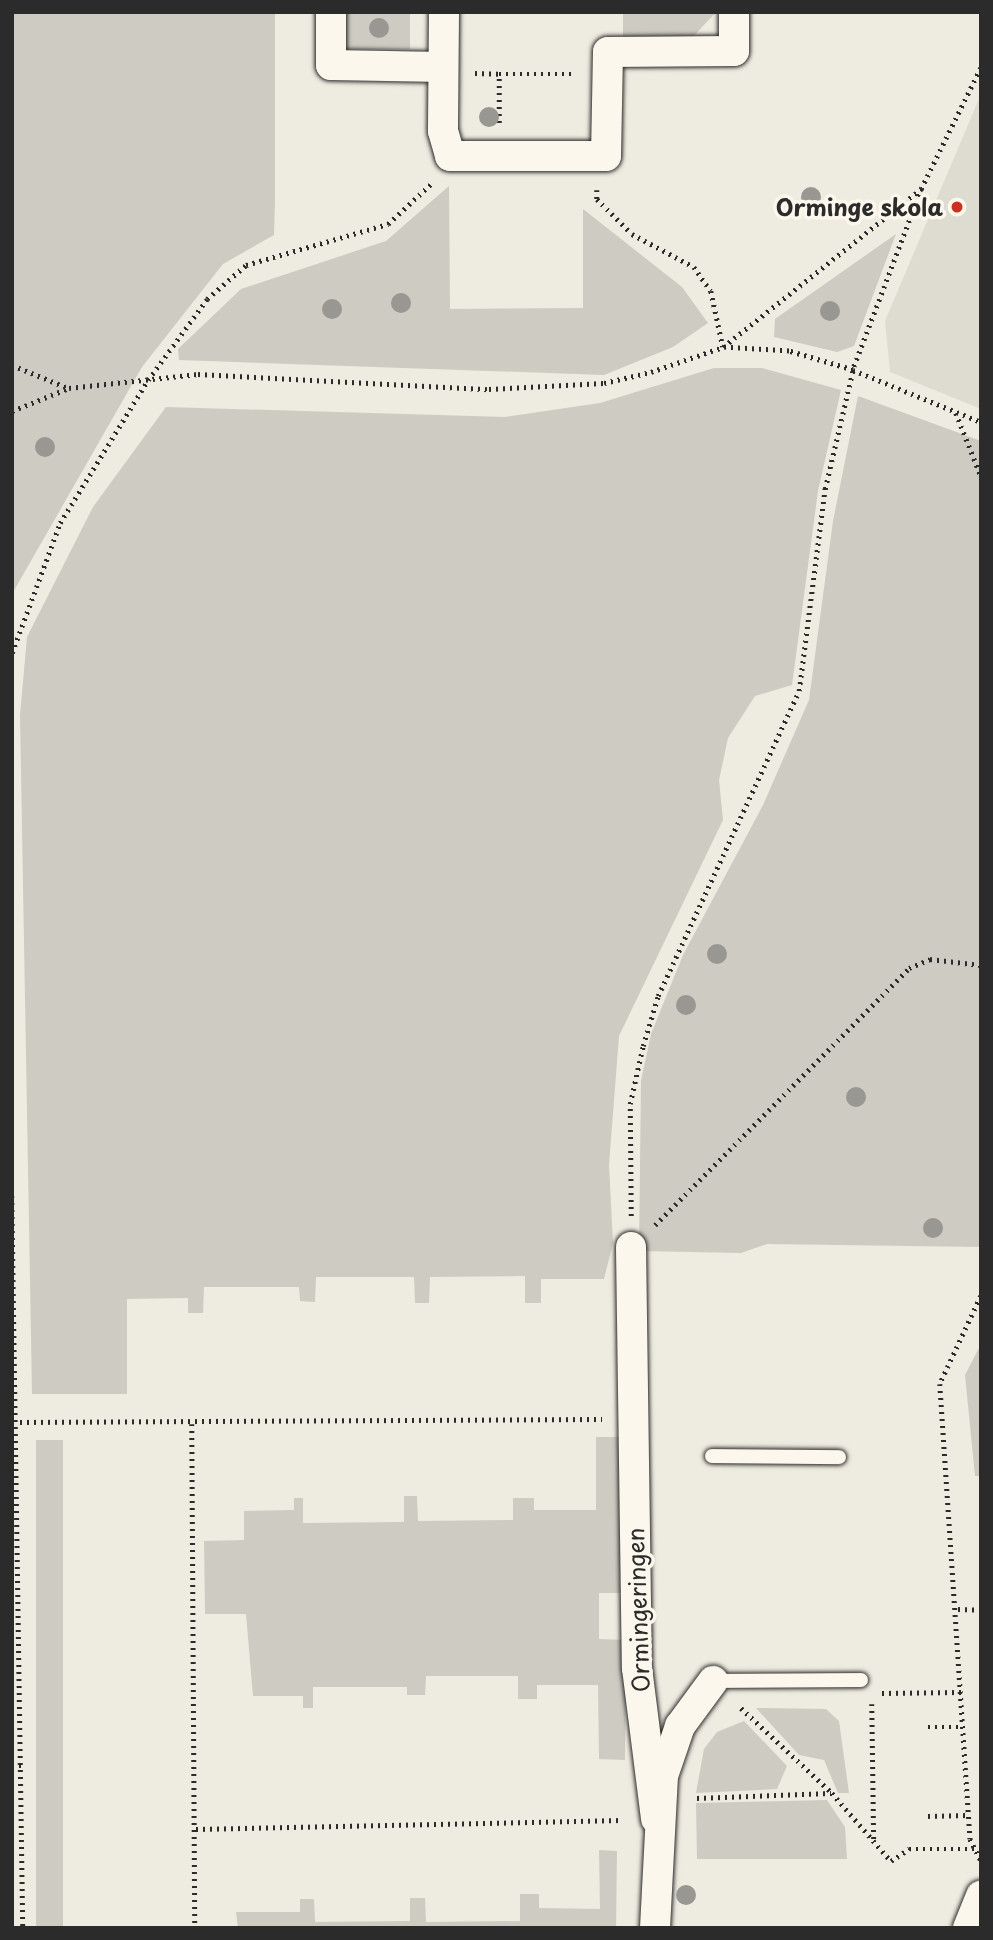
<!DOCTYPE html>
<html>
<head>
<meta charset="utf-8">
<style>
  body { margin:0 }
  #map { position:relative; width:993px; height:1940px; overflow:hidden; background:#eeebe0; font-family:"Playpen Sans",sans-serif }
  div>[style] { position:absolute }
  .built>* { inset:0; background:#dedbd1 }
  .green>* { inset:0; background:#cecbc2; transform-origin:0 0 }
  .path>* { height:4.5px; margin-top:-2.25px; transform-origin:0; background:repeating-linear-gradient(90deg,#2b2b2b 0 2px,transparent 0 7px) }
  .roads { filter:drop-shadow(0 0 2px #2b2b2b) drop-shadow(0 0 2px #2b2b2b) }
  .service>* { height:14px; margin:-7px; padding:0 7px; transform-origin:7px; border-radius:7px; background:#fbf7ec }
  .minor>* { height:30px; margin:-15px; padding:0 15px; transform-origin:15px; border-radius:15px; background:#fbf7ec }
  .trees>* { width:20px; height:20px; margin:-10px; border-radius:50%; background:#999791 }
  .dots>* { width:19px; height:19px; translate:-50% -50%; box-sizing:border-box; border:4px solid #fbf7ec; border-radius:50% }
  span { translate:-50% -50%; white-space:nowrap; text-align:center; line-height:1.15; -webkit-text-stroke:7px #fbf7ec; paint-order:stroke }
  .poi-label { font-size:23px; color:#2b2b2b; font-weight:700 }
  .right { translate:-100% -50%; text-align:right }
  .street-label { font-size:23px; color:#2b2b2b }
  .frame { position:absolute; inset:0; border:14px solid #2b2b2b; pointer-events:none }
</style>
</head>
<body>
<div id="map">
  <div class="built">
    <i style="clip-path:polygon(981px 94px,981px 409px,890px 372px,885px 321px)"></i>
  </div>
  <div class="green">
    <i style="clip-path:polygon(12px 12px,275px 12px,275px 201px,274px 235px,223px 264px,142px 367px,12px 594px)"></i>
    <i style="left:343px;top:12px;width:67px;height:37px"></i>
    <i style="clip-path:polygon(623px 12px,716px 12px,691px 39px,623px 42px)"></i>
    <i style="clip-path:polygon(449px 186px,450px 309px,583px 308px,583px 209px,682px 287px,708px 323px,673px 347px,604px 375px,179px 360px,178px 349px,241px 289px,386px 241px)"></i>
    <i style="clip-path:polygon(896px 234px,854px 346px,837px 352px,774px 337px,775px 319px)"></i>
    <i style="clip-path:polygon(714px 368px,762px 368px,841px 390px,818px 491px,792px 685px,755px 696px,728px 738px,719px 780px,723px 820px,619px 1036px,609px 1165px,613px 1243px,604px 1279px,541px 1279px,541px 1303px,525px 1303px,525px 1276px,430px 1277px,429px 1303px,415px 1303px,414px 1277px,316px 1277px,315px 1302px,300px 1301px,299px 1287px,204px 1287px,203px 1313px,188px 1313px,188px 1298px,127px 1299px,127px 1394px,32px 1394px,20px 715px,27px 637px,93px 507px,166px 407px,505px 417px,600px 403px)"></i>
    <i style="clip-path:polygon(858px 396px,981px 441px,981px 1247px,767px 1244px,741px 1253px,639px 1251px,641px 1081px,651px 1034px,683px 955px,763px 805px,809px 700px,833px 521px)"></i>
    <i style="clip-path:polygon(981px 1344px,981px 1476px,975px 1476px,965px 1375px)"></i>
    <i style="clip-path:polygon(596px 1437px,625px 1437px,627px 1593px,599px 1593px,599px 1639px,626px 1640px,625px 1760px,599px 1759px,598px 1685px,537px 1685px,537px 1699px,518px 1699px,518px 1676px,426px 1676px,425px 1695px,407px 1695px,407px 1687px,313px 1687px,313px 1708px,303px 1708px,303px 1696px,253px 1696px,246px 1614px,205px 1614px,204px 1541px,244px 1540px,244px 1511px,294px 1510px,294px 1498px,303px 1498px,303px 1523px,404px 1522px,404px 1496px,417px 1496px,418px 1521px,513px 1520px,513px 1498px,534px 1498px,534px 1510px,596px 1510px)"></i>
    <i style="left:36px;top:1440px;width:27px;height:488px"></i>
    <i style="clip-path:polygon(756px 1708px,826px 1709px,839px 1721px,849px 1793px,838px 1793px,824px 1760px,799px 1755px)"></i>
    <i style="clip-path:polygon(744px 1721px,787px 1766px,777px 1789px,696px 1793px,704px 1749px,717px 1732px)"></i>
    <i style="left:12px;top:1783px;width:2px;height:145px"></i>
    <i style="clip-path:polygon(827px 1800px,845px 1827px,847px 1859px,697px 1859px,696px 1803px)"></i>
    <i style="clip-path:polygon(599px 1850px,617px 1851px,616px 1928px,238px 1928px,236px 1912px,300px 1912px,300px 1899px,314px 1899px,315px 1922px,410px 1921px,410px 1898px,425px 1898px,426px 1922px,520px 1921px,520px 1894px,539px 1894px,539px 1908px,600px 1909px)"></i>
  </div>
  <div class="path">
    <i style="left:981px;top:68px;width:134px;rotate:116.2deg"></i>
    <i style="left:922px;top:188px;width:195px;rotate:110.8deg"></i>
    <i style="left:853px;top:370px;width:138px;rotate:22.1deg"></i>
    <i style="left:475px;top:73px;width:24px;rotate:2deg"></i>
    <i style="left:499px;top:123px;width:49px;rotate:-90deg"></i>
    <i style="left:499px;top:74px;width:74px"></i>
    <i style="left:597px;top:190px;width:9px;rotate:90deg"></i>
    <i style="left:597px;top:199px;width:49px;rotate:45deg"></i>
    <i style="left:632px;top:234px;width:70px;rotate:28deg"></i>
    <i style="left:694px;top:267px;width:29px;rotate:55deg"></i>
    <i style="left:711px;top:291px;width:57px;rotate:77.9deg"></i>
    <i style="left:12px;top:365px;width:61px;rotate:22.3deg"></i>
    <i style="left:12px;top:411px;width:61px;rotate:-22deg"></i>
    <i style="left:69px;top:388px;width:130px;rotate:-6.2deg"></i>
    <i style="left:198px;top:374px;width:291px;rotate:3deg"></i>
    <i style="left:489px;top:389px;width:115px;rotate:-3deg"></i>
    <i style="left:604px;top:383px;width:48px;rotate:-13.2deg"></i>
    <i style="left:651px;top:372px;width:76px;rotate:-19.1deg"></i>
    <i style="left:723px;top:347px;width:255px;rotate:-38.6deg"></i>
    <i style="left:956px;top:413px;width:68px;rotate:68.4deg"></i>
    <i style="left:12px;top:653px;width:139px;rotate:-69.7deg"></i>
    <i style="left:60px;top:523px;width:168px;rotate:-58.4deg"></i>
    <i style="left:148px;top:380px;width:100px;rotate:-53.9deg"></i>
    <i style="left:207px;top:299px;width:52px;rotate:-41.1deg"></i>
    <i style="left:246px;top:265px;width:148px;rotate:-16.1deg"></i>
    <i style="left:388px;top:224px;width:60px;rotate:-43deg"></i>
    <i style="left:12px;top:1196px;width:732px;rotate:89.14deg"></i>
    <i style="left:631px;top:1216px;width:112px;rotate:-90.5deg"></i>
    <i style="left:630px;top:1104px;width:59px;rotate:-77.4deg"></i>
    <i style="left:643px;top:1046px;width:52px;rotate:-73.3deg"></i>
    <i style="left:658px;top:996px;width:336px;rotate:-65.2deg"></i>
    <i style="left:799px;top:691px;width:204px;rotate:-82.7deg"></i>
    <i style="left:825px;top:489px;width:122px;rotate:-76.8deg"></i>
    <i style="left:853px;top:370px;width:67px;rotate:-163.5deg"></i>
    <i style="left:789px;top:351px;width:66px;rotate:-176.5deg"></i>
    <i style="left:655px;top:1225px;width:361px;rotate:-45.3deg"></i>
    <i style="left:909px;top:968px;width:23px;rotate:-23deg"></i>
    <i style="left:930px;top:959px;width:51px;rotate:6.7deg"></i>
    <i style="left:981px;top:1296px;width:97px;rotate:115deg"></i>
    <i style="left:940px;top:1384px;width:456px;rotate:86.2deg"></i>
    <i style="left:970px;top:1839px;width:25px;rotate:63deg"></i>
    <i style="left:20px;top:1422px;width:582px;rotate:-0.3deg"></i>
    <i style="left:192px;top:1424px;width:504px;rotate:89.66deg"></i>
    <i style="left:958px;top:1609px;width:23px;rotate:2deg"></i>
    <i style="left:882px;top:1693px;width:79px;rotate:-0.7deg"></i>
    <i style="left:872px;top:1704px;width:138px;rotate:89.2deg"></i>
    <i style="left:741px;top:1708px;width:125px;rotate:43deg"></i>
    <i style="left:832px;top:1793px;width:90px;rotate:49.1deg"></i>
    <i style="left:891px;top:1861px;width:22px;rotate:-34deg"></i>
    <i style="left:909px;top:1849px;width:65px"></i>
    <i style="left:928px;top:1727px;width:35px"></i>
    <i style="left:12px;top:1766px;width:11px"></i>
    <i style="left:697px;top:1798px;width:134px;rotate:-2.1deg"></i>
    <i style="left:928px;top:1816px;width:40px;rotate:-1.4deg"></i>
    <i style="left:196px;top:1829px;width:426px;rotate:-1.2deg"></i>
  </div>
  <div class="roads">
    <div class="service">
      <i style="left:712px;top:1456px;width:127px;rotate:0.5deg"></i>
      <i style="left:713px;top:1681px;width:148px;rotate:-0.4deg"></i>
    </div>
    <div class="minor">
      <i style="left:331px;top:12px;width:53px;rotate:90deg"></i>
      <i style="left:331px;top:65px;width:112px;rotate:1deg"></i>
      <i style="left:444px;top:12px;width:119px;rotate:90.5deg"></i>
      <i style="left:443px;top:131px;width:26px;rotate:74deg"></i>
      <i style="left:450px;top:156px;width:156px"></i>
      <i style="left:606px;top:156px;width:104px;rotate:-88.9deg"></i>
      <i style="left:608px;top:52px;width:126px;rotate:-0.5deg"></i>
      <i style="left:734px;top:51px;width:39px;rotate:-90deg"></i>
      <i style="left:631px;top:1247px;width:421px;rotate:89.2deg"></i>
      <i style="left:637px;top:1668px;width:152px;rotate:82.8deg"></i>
      <i style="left:655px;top:1928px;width:152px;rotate:-87deg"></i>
      <i style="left:663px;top:1776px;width:53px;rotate:-71.2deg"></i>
      <i style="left:680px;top:1726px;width:56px;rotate:-53.7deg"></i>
      <i style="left:968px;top:1928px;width:35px;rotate:-68deg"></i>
    </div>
  </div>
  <div class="trees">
    <i style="left:379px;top:28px"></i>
    <i style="left:489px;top:117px"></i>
    <i style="left:811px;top:197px"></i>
    <i style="left:401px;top:303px"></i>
    <i style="left:332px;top:309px"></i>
    <i style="left:830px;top:311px"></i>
    <i style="left:45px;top:447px"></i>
    <i style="left:717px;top:954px"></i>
    <i style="left:686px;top:1005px"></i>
    <i style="left:856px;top:1097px"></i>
    <i style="left:933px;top:1228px"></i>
    <i style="left:686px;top:1895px"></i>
  </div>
  <div class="dots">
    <i style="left:957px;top:207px;background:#c8321e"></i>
  </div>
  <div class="poi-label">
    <span class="right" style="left:943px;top:207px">Orminge skola</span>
  </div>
  <div class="street-label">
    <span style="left:638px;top:1610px;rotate:-92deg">Ormingeringen</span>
  </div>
  <div class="frame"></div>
</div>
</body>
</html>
